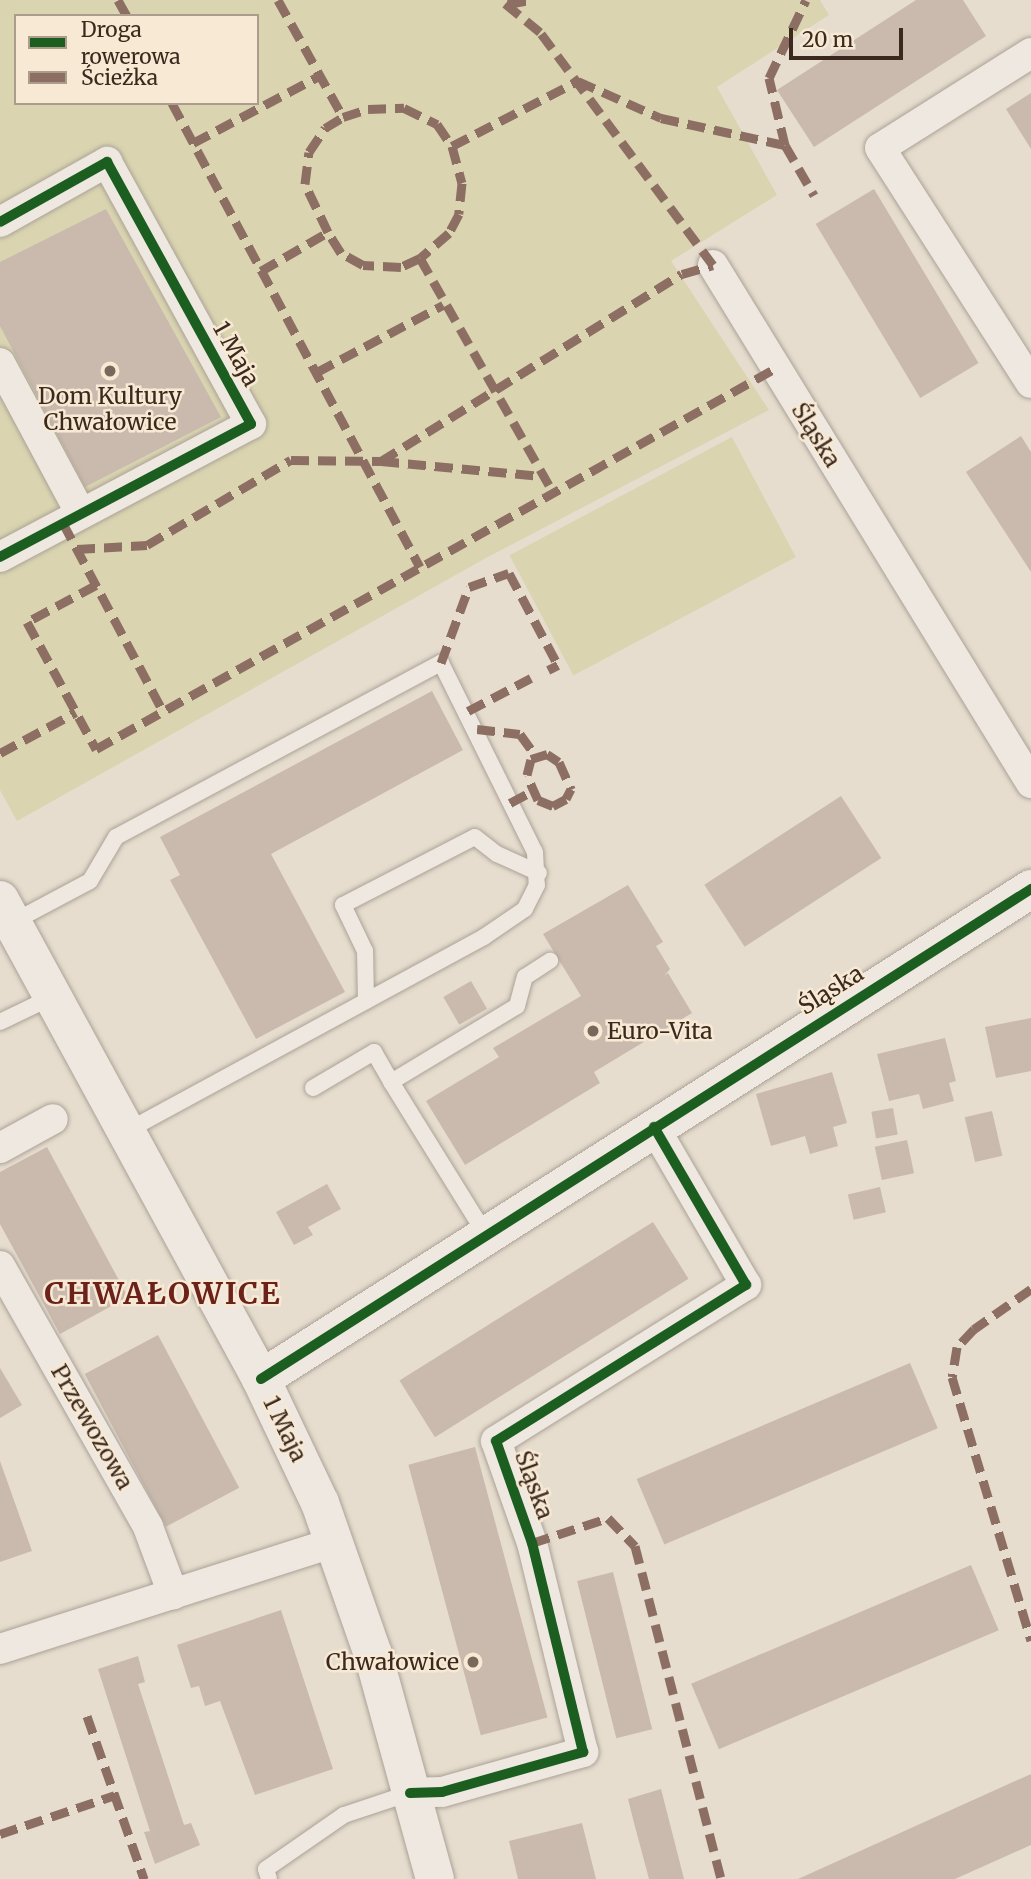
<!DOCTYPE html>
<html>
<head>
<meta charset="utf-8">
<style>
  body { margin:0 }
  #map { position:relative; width:1031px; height:1879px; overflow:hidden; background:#e6ddce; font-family:Merriweather,serif }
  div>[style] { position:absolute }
  .green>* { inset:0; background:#dad5b0; transform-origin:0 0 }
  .building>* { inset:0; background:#cabaae; transform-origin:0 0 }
  .roads { filter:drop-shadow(0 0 2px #aba297) drop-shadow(0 0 2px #aba297) }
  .lane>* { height:16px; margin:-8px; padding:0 8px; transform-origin:8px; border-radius:8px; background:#eee8e0 }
  .street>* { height:30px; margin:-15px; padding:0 15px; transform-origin:15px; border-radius:15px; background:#eee8e0 }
  .secondary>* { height:38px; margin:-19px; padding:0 19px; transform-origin:19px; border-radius:19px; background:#eee8e0 }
  .quiet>* { height:9px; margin-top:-4.5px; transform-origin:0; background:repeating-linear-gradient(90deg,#8d6e63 0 18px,transparent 0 27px) }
  .cycleway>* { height:10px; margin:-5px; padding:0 5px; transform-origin:5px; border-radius:5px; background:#1b5e20 }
  .dots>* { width:19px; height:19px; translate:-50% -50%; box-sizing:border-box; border:4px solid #f7e9d4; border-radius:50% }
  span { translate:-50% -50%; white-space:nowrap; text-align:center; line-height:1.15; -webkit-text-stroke:5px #f7e9d4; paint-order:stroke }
  .street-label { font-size:23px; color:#3b291e }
  .poi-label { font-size:23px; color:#3b291e }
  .left { translate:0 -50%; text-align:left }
  .right { translate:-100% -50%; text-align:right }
  .district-label { font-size:30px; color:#6b221b; font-weight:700; letter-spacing:2px }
  .legend { position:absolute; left:14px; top:14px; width:245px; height:91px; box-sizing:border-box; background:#f7e9d4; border:2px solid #ac9c8b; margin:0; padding:9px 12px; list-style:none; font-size:21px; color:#3b291e }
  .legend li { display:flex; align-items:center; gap:14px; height:35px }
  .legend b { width:35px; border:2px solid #ac9c8b }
  .scale { position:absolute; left:789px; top:28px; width:114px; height:32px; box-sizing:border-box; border:4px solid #3b291e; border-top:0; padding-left:9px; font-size:21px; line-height:24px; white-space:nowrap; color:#3b291e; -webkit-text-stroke:5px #f7e9d4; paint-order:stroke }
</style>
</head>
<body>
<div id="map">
  <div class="green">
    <i style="clip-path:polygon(evenodd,0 0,820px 0,829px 15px,717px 87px,777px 195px,671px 261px,769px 410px,486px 558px,17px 821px,0 790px,0 0,16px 16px,257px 16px,257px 103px,16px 103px,16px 16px)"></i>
    <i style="left:732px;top:437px;width:136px;height:252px;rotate:62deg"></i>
  </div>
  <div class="building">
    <i style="clip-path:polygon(916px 0,963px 0,986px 36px,814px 147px,777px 90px)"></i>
    <i style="clip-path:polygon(1031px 93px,1031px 149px,1006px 109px)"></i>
    <i style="left:874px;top:189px;width:203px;height:68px;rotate:59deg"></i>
    <i style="clip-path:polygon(106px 209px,221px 417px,85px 487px,0 326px,0 262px)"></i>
    <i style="clip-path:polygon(1021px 436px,1031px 452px,1031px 572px,966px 472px)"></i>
    <i style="clip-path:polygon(432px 691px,463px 750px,271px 854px,345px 992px,256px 1039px,170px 880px,180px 875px,160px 837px)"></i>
    <i style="left:841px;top:796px;width:74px;height:163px;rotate:57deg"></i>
    <i style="clip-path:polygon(628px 885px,663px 942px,656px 946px,670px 969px,664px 976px,668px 973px,692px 1013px,594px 1072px,600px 1083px,465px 1165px,426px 1101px,499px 1057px,493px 1048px,581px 996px,543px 934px)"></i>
    <i style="left:471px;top:981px;width:32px;height:32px;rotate:60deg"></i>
    <i style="clip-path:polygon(1031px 1018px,1031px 1071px,996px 1078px,985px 1027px)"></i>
    <i style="clip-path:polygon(945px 1038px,956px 1081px,949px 1083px,954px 1101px,923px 1109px,919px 1094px,889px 1101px,877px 1054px)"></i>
    <i style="clip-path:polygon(832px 1072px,847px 1123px,833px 1127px,838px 1146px,810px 1154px,805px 1136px,771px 1146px,756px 1094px)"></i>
    <i style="left:893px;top:1108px;width:27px;height:22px;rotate:80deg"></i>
    <i style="left:992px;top:1111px;width:46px;height:28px;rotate:77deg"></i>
    <i style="left:907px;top:1140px;width:34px;height:33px;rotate:78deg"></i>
    <i style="clip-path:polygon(47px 1147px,128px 1297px,60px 1334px,0 1224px,0 1172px)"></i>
    <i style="clip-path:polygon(327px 1184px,341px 1209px,308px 1227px,313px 1235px,294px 1245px,276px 1212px)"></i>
    <i style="left:880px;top:1187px;width:26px;height:33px;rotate:77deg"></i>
    <i style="left:653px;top:1222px;width:67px;height:299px;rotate:58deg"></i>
    <i style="left:158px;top:1335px;width:173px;height:83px;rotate:62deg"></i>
    <i style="left:910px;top:1363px;width:71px;height:297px;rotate:67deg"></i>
    <i style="clip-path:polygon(0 1368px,22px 1405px,0 1418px)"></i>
    <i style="left:475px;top:1447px;width:280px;height:69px;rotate:75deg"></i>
    <i style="clip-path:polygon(0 1461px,32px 1551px,0 1562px)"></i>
    <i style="left:971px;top:1565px;width:71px;height:304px;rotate:67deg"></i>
    <i style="left:613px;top:1572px;width:162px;height:37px;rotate:76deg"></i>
    <i style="clip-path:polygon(281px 1610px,333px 1769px,255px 1795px,220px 1701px,205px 1706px,199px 1686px,191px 1688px,177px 1645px)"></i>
    <i style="clip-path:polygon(138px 1656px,145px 1682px,138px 1684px,184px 1825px,191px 1823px,200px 1845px,155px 1864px,144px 1832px,150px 1831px,98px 1669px)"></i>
    <i style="clip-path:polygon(1031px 1774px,1031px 1845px,955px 1879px,798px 1879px)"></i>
    <i style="clip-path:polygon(661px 1789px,671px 1828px,684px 1879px,649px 1879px,633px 1819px,628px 1799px)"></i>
    <i style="clip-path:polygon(582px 1823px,596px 1879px,518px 1879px,509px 1841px)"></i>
  </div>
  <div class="roads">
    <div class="lane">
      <i style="left:13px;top:922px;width:87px;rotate:-28deg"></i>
      <i style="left:90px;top:881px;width:51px;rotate:-59.4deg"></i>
      <i style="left:116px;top:837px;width:369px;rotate:-28.2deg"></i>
      <i style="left:441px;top:663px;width:211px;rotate:63.6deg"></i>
      <i style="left:535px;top:852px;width:33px;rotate:87deg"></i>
      <i style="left:537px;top:885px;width:27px;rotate:117deg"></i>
      <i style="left:525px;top:909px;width:50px;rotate:145.7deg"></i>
      <i style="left:484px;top:937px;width:407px;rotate:151.5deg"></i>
      <i style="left:366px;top:1001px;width:50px;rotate:-91.1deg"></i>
      <i style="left:365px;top:951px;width:51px;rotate:-115.6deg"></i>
      <i style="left:343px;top:905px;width:148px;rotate:-27.3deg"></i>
      <i style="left:475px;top:837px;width:28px;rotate:38deg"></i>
      <i style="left:497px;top:854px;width:46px;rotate:24.3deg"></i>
      <i style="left:0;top:1022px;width:60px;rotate:-25.7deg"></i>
      <i style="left:313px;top:1088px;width:71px;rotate:-30.5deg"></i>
      <i style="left:374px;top:1052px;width:34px;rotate:60deg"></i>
      <i style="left:486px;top:1235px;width:180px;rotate:-121.8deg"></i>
      <i style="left:391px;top:1082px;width:147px;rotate:-31.1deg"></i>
      <i style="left:517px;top:1006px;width:30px;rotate:-75deg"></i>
      <i style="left:525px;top:977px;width:30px;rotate:-33deg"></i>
      <i style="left:269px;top:1879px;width:10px;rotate:-107deg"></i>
      <i style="left:266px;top:1869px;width:95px;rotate:-34.7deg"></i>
      <i style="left:344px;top:1815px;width:70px;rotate:-18.4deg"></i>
    </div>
    <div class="street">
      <i style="left:1031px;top:53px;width:178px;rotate:147.8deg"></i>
      <i style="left:880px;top:148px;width:279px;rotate:57.3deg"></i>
      <i style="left:0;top:222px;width:123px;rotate:-29.3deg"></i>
      <i style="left:107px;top:162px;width:299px;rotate:61.2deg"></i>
      <i style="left:251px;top:424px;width:284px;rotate:152.1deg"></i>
      <i style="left:713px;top:265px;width:608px;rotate:58.45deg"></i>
      <i style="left:0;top:363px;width:171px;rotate:61.8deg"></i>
      <i style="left:0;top:1148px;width:60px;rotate:-28.7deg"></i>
      <i style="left:0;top:1266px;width:300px;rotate:60.4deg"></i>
      <i style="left:148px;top:1527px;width:72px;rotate:69.5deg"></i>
      <i style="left:0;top:1649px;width:352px;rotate:-17.7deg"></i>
      <i style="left:410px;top:1793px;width:32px;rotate:-2deg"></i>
      <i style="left:442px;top:1792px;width:147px;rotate:-15.8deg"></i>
      <i style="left:583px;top:1752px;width:215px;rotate:-103.7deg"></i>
      <i style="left:532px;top:1543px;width:108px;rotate:-109.4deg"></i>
      <i style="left:496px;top:1441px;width:295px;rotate:-32deg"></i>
      <i style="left:746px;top:1285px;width:183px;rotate:-120.2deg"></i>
    </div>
    <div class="secondary">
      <i style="left:0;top:900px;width:545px;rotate:61.41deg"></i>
      <i style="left:261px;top:1379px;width:137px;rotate:64.6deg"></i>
      <i style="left:320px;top:1503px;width:160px;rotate:70.7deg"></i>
      <i style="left:373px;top:1654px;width:233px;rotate:74.6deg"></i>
      <i style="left:261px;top:1379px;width:913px;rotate:-32.47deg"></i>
    </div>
  </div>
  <div class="quiet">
    <i style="left:118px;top:0;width:18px;rotate:61deg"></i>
    <i style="left:278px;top:0;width:134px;rotate:60.9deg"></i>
    <i style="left:508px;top:4px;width:22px;rotate:-10deg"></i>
    <i style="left:172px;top:103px;width:526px;rotate:61.88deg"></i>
    <i style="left:404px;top:108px;width:37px;rotate:26deg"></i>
    <i style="left:437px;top:124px;width:27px;rotate:56deg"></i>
    <i style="left:452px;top:146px;width:38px;rotate:75deg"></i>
    <i style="left:462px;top:183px;width:31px;rotate:96deg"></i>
    <i style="left:459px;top:214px;width:21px;rotate:118deg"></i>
    <i style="left:449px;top:233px;width:38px;rotate:139deg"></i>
    <i style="left:420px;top:258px;width:21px;rotate:155deg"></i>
    <i style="left:401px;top:267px;width:38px;rotate:-177deg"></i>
    <i style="left:363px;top:265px;width:25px;rotate:-151deg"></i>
    <i style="left:341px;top:253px;width:25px;rotate:-122deg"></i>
    <i style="left:328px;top:232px;width:53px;rotate:-115.6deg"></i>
    <i style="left:305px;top:184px;width:32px;rotate:-83deg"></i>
    <i style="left:309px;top:152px;width:29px;rotate:-56deg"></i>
    <i style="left:325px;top:128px;width:21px;rotate:-31deg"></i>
    <i style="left:343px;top:117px;width:26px;rotate:-18deg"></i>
    <i style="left:368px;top:109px;width:36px;rotate:-2deg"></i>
    <i style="left:193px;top:143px;width:145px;rotate:-28deg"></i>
    <i style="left:785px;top:145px;width:69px;rotate:-103.4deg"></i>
    <i style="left:769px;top:78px;width:86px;rotate:-64.6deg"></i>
    <i style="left:452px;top:146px;width:142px;rotate:-27.3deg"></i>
    <i style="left:578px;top:81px;width:91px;rotate:24deg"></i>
    <i style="left:661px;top:118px;width:127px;rotate:12.3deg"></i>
    <i style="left:785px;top:145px;width:58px;rotate:59.9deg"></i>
    <i style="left:420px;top:258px;width:271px;rotate:60.4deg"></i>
    <i style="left:261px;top:271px;width:78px;rotate:-30.2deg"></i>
    <i style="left:317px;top:372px;width:143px;rotate:-28deg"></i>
    <i style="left:381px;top:461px;width:354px;rotate:-31.9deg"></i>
    <i style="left:682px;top:274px;width:32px;rotate:-16deg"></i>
    <i style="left:713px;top:265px;width:290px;rotate:-126.6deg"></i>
    <i style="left:540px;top:32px;width:50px;rotate:-140.6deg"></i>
    <i style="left:63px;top:523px;width:213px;rotate:62deg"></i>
    <i style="left:77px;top:549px;width:70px;rotate:-3.3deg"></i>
    <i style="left:147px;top:545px;width:167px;rotate:-30.6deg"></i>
    <i style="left:291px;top:460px;width:90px;rotate:0.6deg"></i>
    <i style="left:381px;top:461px;width:164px;rotate:5.3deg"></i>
    <i style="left:96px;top:585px;width:78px;rotate:151.8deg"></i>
    <i style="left:27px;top:622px;width:145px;rotate:61.5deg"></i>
    <i style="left:96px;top:749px;width:777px;rotate:-29.27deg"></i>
    <i style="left:441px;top:663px;width:81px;rotate:-69.8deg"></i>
    <i style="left:469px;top:587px;width:42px;rotate:-19.3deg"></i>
    <i style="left:509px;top:573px;width:104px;rotate:62deg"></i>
    <i style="left:558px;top:665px;width:11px;rotate:153deg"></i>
    <i style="left:468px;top:711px;width:71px;rotate:-27.6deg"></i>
    <i style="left:477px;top:729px;width:43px;rotate:6.6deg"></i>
    <i style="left:520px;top:734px;width:27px;rotate:54deg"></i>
    <i style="left:0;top:753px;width:86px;rotate:-28.3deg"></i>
    <i style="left:547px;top:754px;width:14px;rotate:34deg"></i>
    <i style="left:559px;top:762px;width:30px;rotate:66deg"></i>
    <i style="left:571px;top:789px;width:11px;rotate:117deg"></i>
    <i style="left:566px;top:799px;width:15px;rotate:152deg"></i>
    <i style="left:553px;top:806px;width:16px;rotate:-158deg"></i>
    <i style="left:538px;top:800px;width:27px;rotate:-114deg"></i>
    <i style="left:527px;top:775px;width:16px;rotate:-76deg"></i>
    <i style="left:531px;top:759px;width:17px;rotate:-17deg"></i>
    <i style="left:510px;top:803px;width:27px;rotate:-28deg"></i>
    <i style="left:1031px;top:1289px;width:70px;rotate:144.9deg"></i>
    <i style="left:974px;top:1329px;width:25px;rotate:133deg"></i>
    <i style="left:957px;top:1347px;width:30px;rotate:99deg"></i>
    <i style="left:952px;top:1377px;width:275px;rotate:73.3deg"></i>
    <i style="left:532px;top:1543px;width:80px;rotate:-18.2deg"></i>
    <i style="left:608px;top:1518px;width:39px;rotate:46deg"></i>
    <i style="left:635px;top:1546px;width:344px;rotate:75.5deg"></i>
    <i style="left:87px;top:1716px;width:173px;rotate:70.7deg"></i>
    <i style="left:0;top:1834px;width:121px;rotate:-18.7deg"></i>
  </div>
  <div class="cycleway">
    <i style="left:0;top:222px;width:123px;rotate:-29.3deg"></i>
    <i style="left:107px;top:162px;width:299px;rotate:61.2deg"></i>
    <i style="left:251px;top:424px;width:284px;rotate:152.1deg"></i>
    <i style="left:261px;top:1379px;width:913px;rotate:-32.47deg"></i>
    <i style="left:410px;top:1793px;width:32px;rotate:-2deg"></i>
    <i style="left:442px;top:1792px;width:147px;rotate:-15.8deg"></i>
    <i style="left:583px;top:1752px;width:215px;rotate:-103.7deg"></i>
    <i style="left:532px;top:1543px;width:108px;rotate:-109.4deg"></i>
    <i style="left:496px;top:1441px;width:295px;rotate:-32deg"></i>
    <i style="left:746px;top:1285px;width:183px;rotate:-120.2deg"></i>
  </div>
  <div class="dots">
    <i style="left:110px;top:371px;background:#77685c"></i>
    <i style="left:593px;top:1031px;background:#77685c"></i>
    <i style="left:473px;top:1662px;background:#77685c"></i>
  </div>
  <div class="street-label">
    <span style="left:236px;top:354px;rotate:61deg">1 Maja</span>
    <span style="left:816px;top:435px;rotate:58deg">Śląska</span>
    <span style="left:831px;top:990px;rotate:-32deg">Śląska</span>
    <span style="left:92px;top:1427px;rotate:60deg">Przewozowa</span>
    <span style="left:285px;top:1429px;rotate:64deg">1 Maja</span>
    <span style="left:534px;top:1485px;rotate:70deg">Śląska</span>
  </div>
  <div class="poi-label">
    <span style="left:110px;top:409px">Dom Kultury<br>Chwałowice</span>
    <span class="left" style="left:607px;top:1031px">Euro-Vita</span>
    <span class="right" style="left:459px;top:1662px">Chwałowice</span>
  </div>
  <div class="district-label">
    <span style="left:163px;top:1293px">CHWAŁOWICE</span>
  </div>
  <ul class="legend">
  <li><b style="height:9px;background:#1b5e20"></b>Droga rowerowa</li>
  <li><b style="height:9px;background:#8d6e63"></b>Ścieżka</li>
  </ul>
  <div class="scale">20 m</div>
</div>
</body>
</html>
